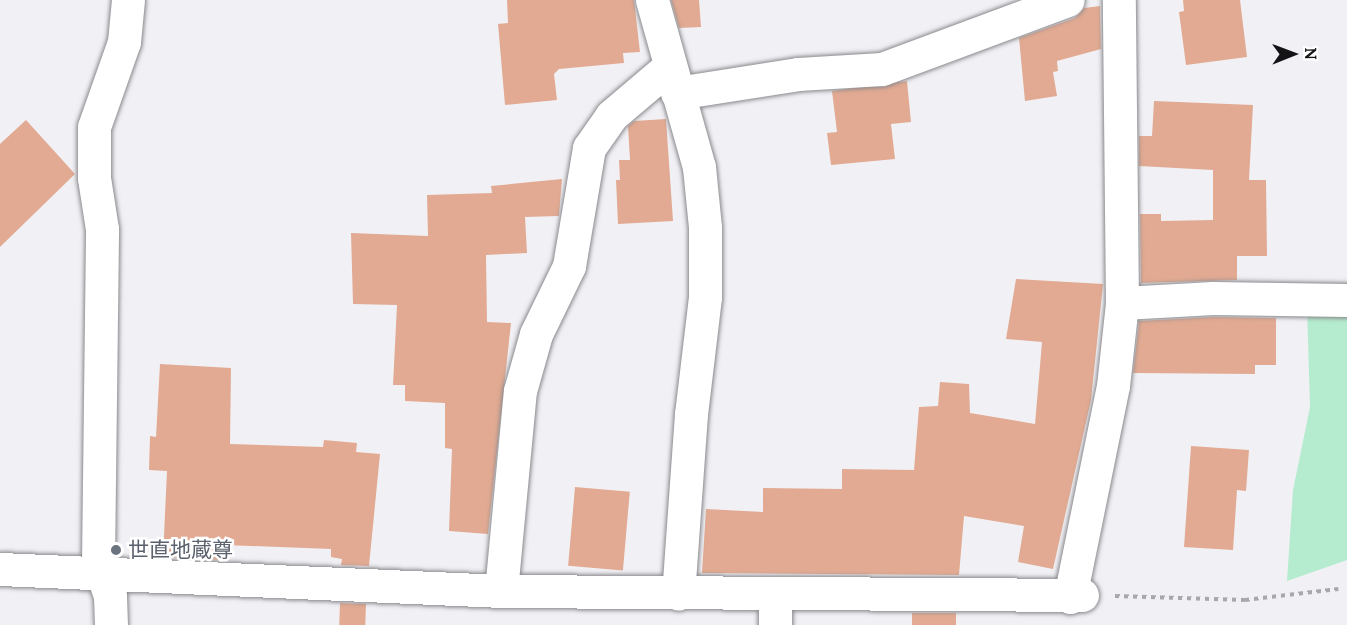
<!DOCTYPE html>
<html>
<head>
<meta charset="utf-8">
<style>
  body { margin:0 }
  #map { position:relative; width:1347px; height:625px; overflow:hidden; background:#f1f1f5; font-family:Lora,"Noto Sans JP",serif }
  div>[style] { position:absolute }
  .green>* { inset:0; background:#b5ebce }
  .building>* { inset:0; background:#e2aa92; transform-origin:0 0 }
  .path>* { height:4px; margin-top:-2px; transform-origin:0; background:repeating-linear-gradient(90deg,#a8a8ab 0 4.5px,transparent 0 9px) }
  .roads { filter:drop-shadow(0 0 2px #8a898d) drop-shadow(0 0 2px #8a898d) }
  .minor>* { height:33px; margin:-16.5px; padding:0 16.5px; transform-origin:16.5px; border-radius:16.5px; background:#fff }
  .dots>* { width:16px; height:16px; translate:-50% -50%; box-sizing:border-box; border:3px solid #fff; border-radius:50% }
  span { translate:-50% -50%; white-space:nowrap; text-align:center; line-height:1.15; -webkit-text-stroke:5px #fff; paint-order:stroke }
  .worship-label { font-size:21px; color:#5b616d }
  .left { translate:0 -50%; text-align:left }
  .north { position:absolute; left:1263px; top:24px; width:60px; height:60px; -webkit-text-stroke:4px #fff; paint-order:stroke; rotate:89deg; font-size:16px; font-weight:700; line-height:24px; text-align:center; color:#141315 }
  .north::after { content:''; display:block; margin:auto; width:21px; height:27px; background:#141315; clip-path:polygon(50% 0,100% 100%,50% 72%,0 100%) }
</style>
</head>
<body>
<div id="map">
  <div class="green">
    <i style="clip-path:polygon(1307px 307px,1347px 308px,1347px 560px,1287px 581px,1293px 490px,1310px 407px)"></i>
  </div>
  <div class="building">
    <i style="clip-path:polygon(507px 0,634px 0,640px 52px,623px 53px,624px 63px,559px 69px,554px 74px,557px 100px,505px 105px,498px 24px,508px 23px)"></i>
    <i style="clip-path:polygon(671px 0,699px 0,701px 27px,679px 28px)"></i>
    <i style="clip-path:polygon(1183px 0,1240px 0,1247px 57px,1186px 65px,1179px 12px,1184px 11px)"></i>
    <i style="clip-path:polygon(1100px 6px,1101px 49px,1057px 61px,1058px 71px,1053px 72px,1057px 96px,1025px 101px,1019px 38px,1075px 18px,1084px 8px)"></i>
    <i style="clip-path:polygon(907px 81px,911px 122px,891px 124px,895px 159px,831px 165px,827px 133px,837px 132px,832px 91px)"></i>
    <i style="clip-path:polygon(1154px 101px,1253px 105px,1249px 180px,1266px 180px,1267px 256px,1237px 256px,1237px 280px,1141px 283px,1140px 214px,1161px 214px,1161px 221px,1213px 220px,1213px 170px,1139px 166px,1139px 136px,1152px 136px)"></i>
    <i style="clip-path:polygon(666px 119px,673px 221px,618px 224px,616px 180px,620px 180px,619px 160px,630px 160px,628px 126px,634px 121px)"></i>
    <i style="clip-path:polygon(26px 120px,75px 174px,0 247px,0 144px)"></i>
    <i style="clip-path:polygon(562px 179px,559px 216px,525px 217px,527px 253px,486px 255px,487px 322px,511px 323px,488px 534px,449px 531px,452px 449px,445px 448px,445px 403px,405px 401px,405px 385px,393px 385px,397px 305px,353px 304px,351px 233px,428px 236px,427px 195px,492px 193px,491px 186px)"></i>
    <i style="clip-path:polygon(1016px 279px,1103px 284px,1091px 400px,1053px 569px,1018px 562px,1024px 526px,964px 516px,959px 575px,702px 573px,706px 509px,763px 512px,763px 488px,842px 489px,842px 469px,914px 470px,919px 407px,938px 406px,940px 382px,969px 384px,970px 413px,1035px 424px,1042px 342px,1006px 339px)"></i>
    <i style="clip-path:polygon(1213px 317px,1276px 318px,1276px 365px,1255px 365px,1255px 374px,1133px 373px,1139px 321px)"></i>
    <i style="clip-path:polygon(160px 364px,231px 368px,230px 444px,323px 447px,324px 440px,357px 443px,356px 452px,380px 454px,369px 566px,341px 565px,342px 559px,331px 557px,331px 549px,225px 545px,224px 560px,163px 557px,167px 471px,149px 470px,150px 436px,156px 437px)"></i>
    <i style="clip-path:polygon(1191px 446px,1249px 450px,1246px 491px,1237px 490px,1233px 550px,1184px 547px)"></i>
    <i style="left:575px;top:487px;width:55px;height:79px;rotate:5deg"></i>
    <i style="left:340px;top:603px;width:26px;height:22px;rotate:2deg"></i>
    <i style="left:912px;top:613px;width:44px;height:12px"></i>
  </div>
  <div class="path">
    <i style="left:1115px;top:596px;width:130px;rotate:1.8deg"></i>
    <i style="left:1245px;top:600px;width:94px;rotate:-6.7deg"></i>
  </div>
  <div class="roads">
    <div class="minor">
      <i style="left:652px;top:0;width:173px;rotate:74.3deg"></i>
      <i style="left:699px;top:167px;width:60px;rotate:84.3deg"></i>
      <i style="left:705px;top:227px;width:70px;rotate:90deg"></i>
      <i style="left:705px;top:297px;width:118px;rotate:96.8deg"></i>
      <i style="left:691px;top:414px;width:180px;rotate:94.1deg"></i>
      <i style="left:677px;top:93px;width:122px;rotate:-8.9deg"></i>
      <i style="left:798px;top:74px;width:84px;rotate:-3.4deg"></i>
      <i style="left:882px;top:69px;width:198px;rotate:-20.4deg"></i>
      <i style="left:1122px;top:303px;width:91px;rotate:-3.1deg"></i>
      <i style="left:1213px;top:298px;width:134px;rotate:0.9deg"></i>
      <i style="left:0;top:569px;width:501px;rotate:2.51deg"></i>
      <i style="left:501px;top:591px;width:581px;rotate:0.39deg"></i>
      <i style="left:501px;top:591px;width:201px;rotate:-84.6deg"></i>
      <i style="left:520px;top:391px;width:59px;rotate:-74.3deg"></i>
      <i style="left:536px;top:334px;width:76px;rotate:-64.1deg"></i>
      <i style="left:569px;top:266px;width:120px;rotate:-80.4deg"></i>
      <i style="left:589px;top:148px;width:39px;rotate:-55deg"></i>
      <i style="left:611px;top:116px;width:76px;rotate:-40.2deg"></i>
      <i style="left:775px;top:596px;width:29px;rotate:90deg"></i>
      <i style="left:1070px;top:597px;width:215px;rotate:-78.5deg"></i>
      <i style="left:1113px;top:386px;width:83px;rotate:-83.8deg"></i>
      <i style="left:1122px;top:303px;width:303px;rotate:-90.6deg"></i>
      <i style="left:111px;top:625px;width:29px;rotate:-92deg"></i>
      <i style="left:110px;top:596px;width:36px;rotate:-109deg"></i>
      <i style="left:98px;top:562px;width:333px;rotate:-89.3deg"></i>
      <i style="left:102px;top:229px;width:52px;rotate:-98.9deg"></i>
      <i style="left:94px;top:178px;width:51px;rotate:-90deg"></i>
      <i style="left:94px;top:127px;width:90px;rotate:-70.6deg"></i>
      <i style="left:124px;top:42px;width:42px;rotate:-84.6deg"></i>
    </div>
  </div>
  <div class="dots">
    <i style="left:116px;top:550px;background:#6b7280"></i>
  </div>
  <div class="worship-label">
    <span class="left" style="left:128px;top:550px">世直地蔵尊</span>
  </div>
  <div class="north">N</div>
</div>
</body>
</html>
